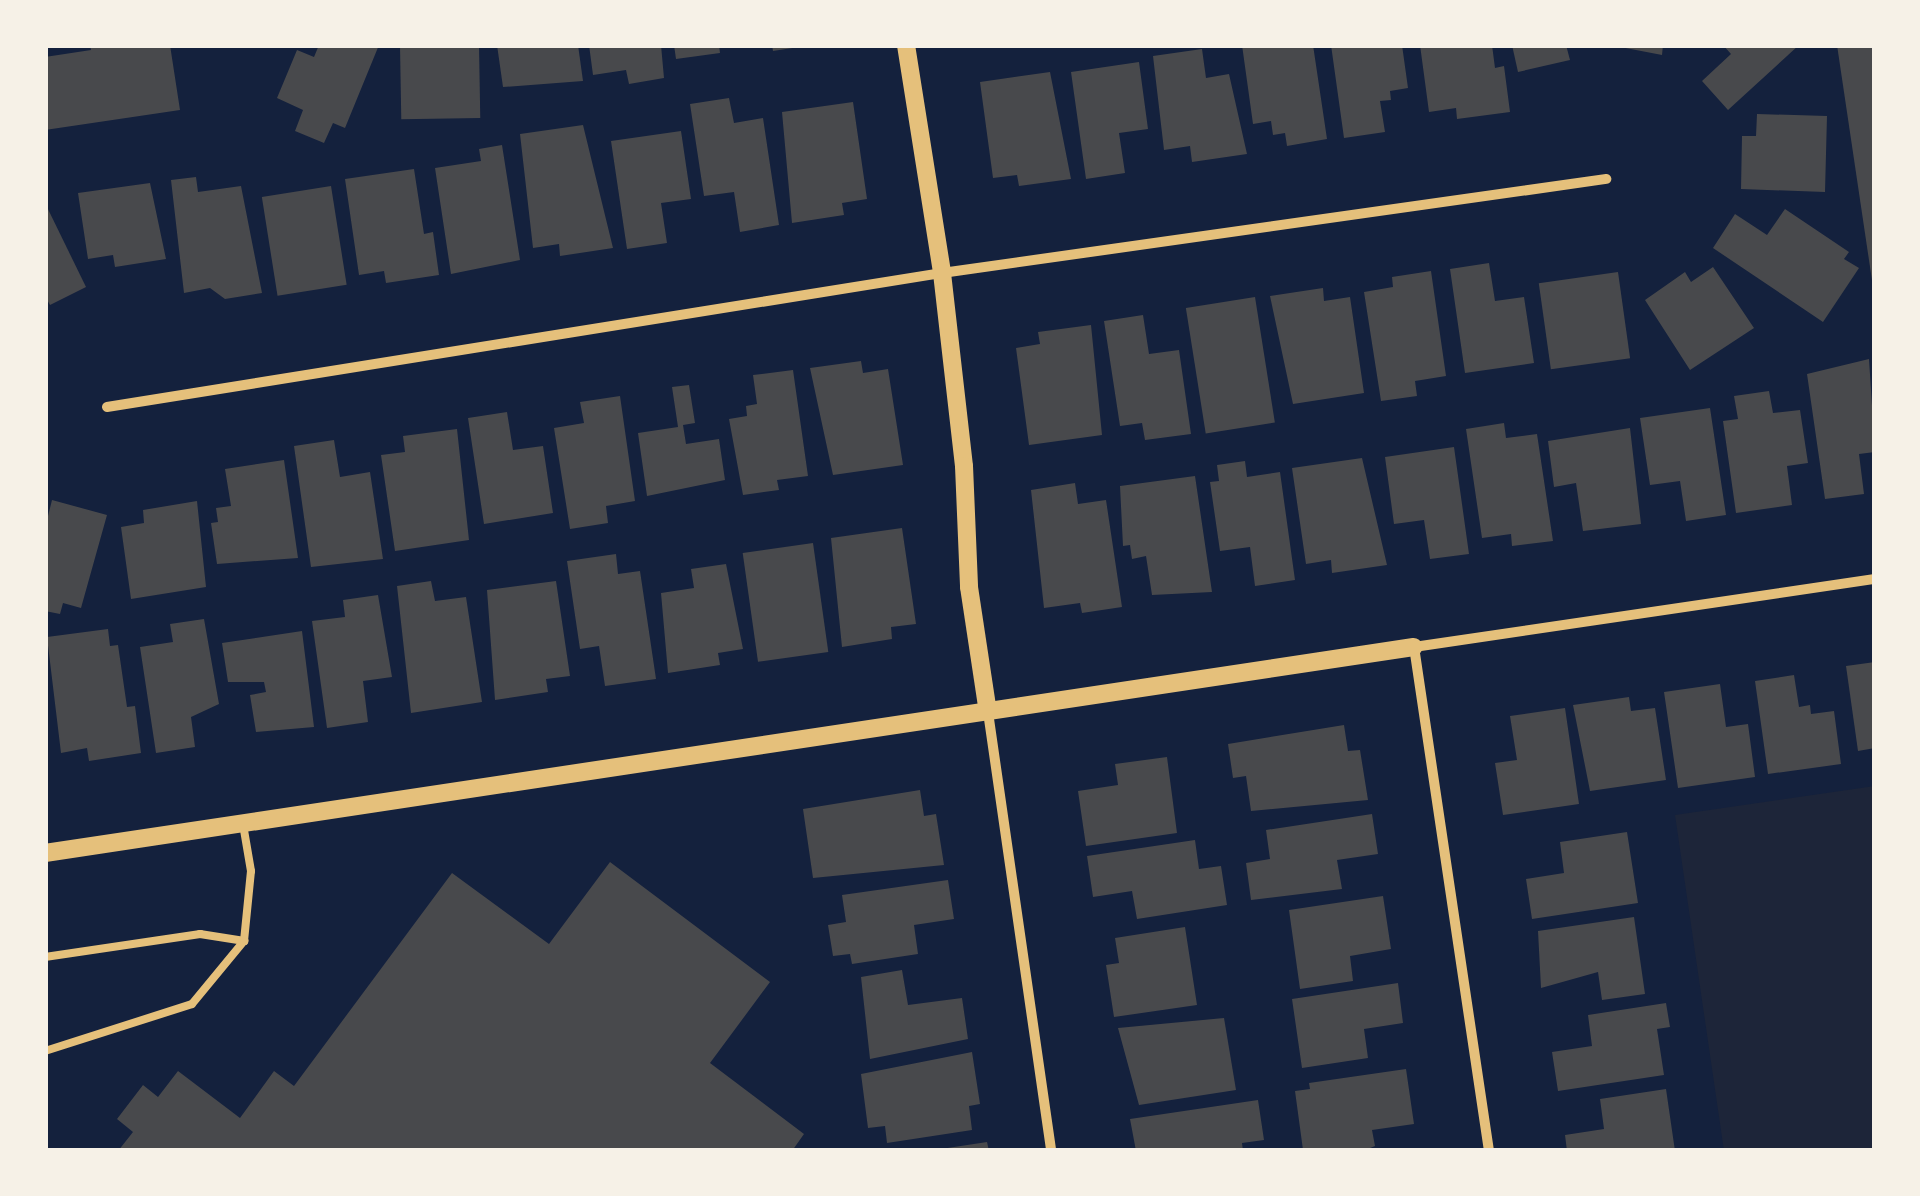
<!DOCTYPE html>
<html>
<head>
<meta charset="utf-8">
<style>
  body { margin:0 }
  #map { position:relative; width:1920px; height:1196px; overflow:hidden; background:#14213d; font-family:Georgia,serif }
  div>[style] { position:absolute }
  .green>* { inset:0; background:#1d2539 }
  .building>* { inset:0; background:#48494c; transform-origin:0 0 }
  .service>* { height:8px; margin:-4px; padding:0 4px; transform-origin:4px; border-radius:4px; background:#e5c07b }
  .minor>* { height:10px; margin:-5px; padding:0 5px; transform-origin:5px; border-radius:5px; background:#e5c07b }
  .tertiary>* { height:18px; margin:-9px; padding:0 9px; transform-origin:9px; border-radius:9px; background:#e5c07b }
  span { translate:-50% -50%; white-space:nowrap; text-align:center; line-height:1.15; -webkit-text-stroke:10px #f6f1e7; paint-order:stroke }
  .frame { position:absolute; inset:0; border:48px solid #f6f1e7; pointer-events:none }
</style>
</head>
<body>
<div id="map">
  <div class="green">
    <i style="clip-path:polygon(1875px 786px,1875px 1151px,1724px 1151px,1675px 815px)"></i>
  </div>
  <div class="building">
    <i style="clip-path:polygon(90px 45px,170px 45px,180px 110px,45px 130px,45px 57px,91px 50px)"></i>
    <i style="clip-path:polygon(319px 45px,379px 45px,345px 128px,333px 123px,324px 143px,295px 131px,303px 110px,277px 98px,297px 50px,314px 57px)"></i>
    <i style="left:479px;top:45px;width:73px;height:79px;rotate:89deg"></i>
    <i style="clip-path:polygon(497px 45px,578px 45px,583px 81px,503px 87px)"></i>
    <i style="clip-path:polygon(589px 45px,661px 45px,664px 78px,629px 84px,626px 70px,593px 75px)"></i>
    <i style="clip-path:polygon(674px 45px,719px 45px,720px 53px,676px 59px)"></i>
    <i style="clip-path:polygon(772px 45px,799px 45px,799px 47px,773px 51px)"></i>
    <i style="clip-path:polygon(1242px 45px,1313px 45px,1327px 139px,1287px 146px,1285px 133px,1273px 135px,1271px 121px,1253px 124px)"></i>
    <i style="clip-path:polygon(1331px 45px,1402px 45px,1408px 88px,1390px 91px,1391px 100px,1380px 101px,1385px 132px,1344px 138px)"></i>
    <i style="clip-path:polygon(1420px 45px,1492px 45px,1495px 68px,1504px 66px,1510px 112px,1457px 119px,1456px 108px,1429px 112px)"></i>
    <i style="clip-path:polygon(1512px 45px,1566px 45px,1570px 60px,1518px 72px)"></i>
    <i style="clip-path:polygon(1610px 45px,1663px 45px,1662px 55px)"></i>
    <i style="clip-path:polygon(1723px 45px,1799px 45px,1728px 110px,1702px 81px,1731px 54px)"></i>
    <i style="clip-path:polygon(1837px 45px,1875px 45px,1875px 287px,1873px 287px)"></i>
    <i style="clip-path:polygon(1202px 49px,1206px 78px,1229px 74px,1247px 154px,1192px 162px,1190px 146px,1164px 150px,1153px 56px)"></i>
    <i style="clip-path:polygon(1139px 62px,1148px 129px,1119px 133px,1125px 173px,1086px 179px,1071px 72px)"></i>
    <i style="clip-path:polygon(1050px 72px,1071px 179px,1019px 186px,1017px 175px,993px 178px,980px 82px)"></i>
    <i style="clip-path:polygon(729px 98px,734px 123px,763px 118px,779px 225px,740px 232px,734px 192px,704px 196px,690px 104px)"></i>
    <i style="clip-path:polygon(853px 102px,867px 199px,842px 203px,844px 215px,792px 223px,782px 112px)"></i>
    <i style="clip-path:polygon(1757px 114px,1827px 116px,1825px 192px,1741px 189px,1742px 136px,1756px 136px)"></i>
    <i style="clip-path:polygon(583px 125px,613px 248px,560px 256px,559px 244px,533px 248px,520px 134px)"></i>
    <i style="clip-path:polygon(681px 131px,691px 199px,661px 203px,667px 243px,627px 249px,611px 141px)"></i>
    <i style="clip-path:polygon(502px 145px,520px 260px,451px 274px,435px 168px,481px 161px,479px 149px)"></i>
    <i style="clip-path:polygon(414px 169px,424px 234px,433px 232px,439px 275px,386px 283px,384px 271px,359px 275px,345px 179px)"></i>
    <i style="clip-path:polygon(196px 177px,198px 192px,241px 186px,262px 293px,225px 299px,210px 288px,184px 293px,171px 180px)"></i>
    <i style="clip-path:polygon(150px 183px,166px 259px,115px 267px,113px 255px,88px 259px,78px 193px)"></i>
    <i style="left:331px;top:186px;width:100px;height:70px;rotate:81deg"></i>
    <i style="clip-path:polygon(45px 203px,86px 287px,50px 305px,45px 296px)"></i>
    <i style="clip-path:polygon(1785px 209px,1849px 252px,1844px 259px,1859px 268px,1823px 322px,1713px 248px,1735px 214px,1767px 235px)"></i>
    <i style="clip-path:polygon(1489px 263px,1495px 301px,1524px 297px,1534px 363px,1465px 373px,1450px 269px)"></i>
    <i style="clip-path:polygon(1713px 267px,1754px 328px,1690px 370px,1645px 300px,1685px 272px,1691px 282px)"></i>
    <i style="clip-path:polygon(1431px 271px,1446px 376px,1415px 381px,1417px 396px,1381px 401px,1364px 292px,1393px 287px,1392px 277px)"></i>
    <i style="left:1618px;top:272px;width:87px;height:80px;rotate:82deg"></i>
    <i style="clip-path:polygon(1323px 288px,1324px 301px,1350px 297px,1364px 393px,1293px 404px,1270px 296px)"></i>
    <i style="left:1255px;top:297px;width:127px;height:70px;rotate:81deg"></i>
    <i style="clip-path:polygon(1143px 315px,1149px 354px,1179px 350px,1191px 434px,1145px 440px,1142px 423px,1120px 426px,1104px 321px)"></i>
    <i style="clip-path:polygon(1091px 325px,1102px 435px,1029px 445px,1016px 348px,1040px 344px,1038px 332px)"></i>
    <i style="clip-path:polygon(1869px 359px,1875px 452px,1859px 454px,1864px 494px,1825px 499px,1807px 374px)"></i>
    <i style="clip-path:polygon(861px 361px,863px 373px,888px 369px,903px 465px,833px 475px,810px 368px)"></i>
    <i style="clip-path:polygon(793px 370px,808px 476px,777px 480px,779px 490px,743px 495px,729px 419px,747px 416px,746px 406px,757px 404px,753px 375px)"></i>
    <i style="clip-path:polygon(689px 385px,695px 423px,683px 425px,686px 444px,719px 439px,725px 480px,647px 496px,638px 433px,678px 427px,672px 387px)"></i>
    <i style="clip-path:polygon(1769px 391px,1773px 413px,1800px 410px,1808px 463px,1787px 466px,1792px 505px,1736px 513px,1723px 421px,1738px 419px,1734px 396px)"></i>
    <i style="clip-path:polygon(620px 396px,635px 501px,606px 506px,608px 523px,570px 529px,554px 428px,584px 423px,580px 402px)"></i>
    <i style="clip-path:polygon(1710px 408px,1726px 515px,1686px 521px,1680px 481px,1650px 485px,1640px 418px)"></i>
    <i style="clip-path:polygon(507px 412px,513px 450px,543px 446px,553px 513px,484px 524px,468px 418px)"></i>
    <i style="clip-path:polygon(1504px 423px,1506px 438px,1537px 434px,1553px 541px,1512px 546px,1511px 534px,1482px 538px,1466px 429px)"></i>
    <i style="clip-path:polygon(1630px 428px,1641px 524px,1583px 531px,1576px 483px,1554px 487px,1548px 441px)"></i>
    <i style="clip-path:polygon(457px 429px,469px 540px,395px 551px,381px 455px,405px 452px,403px 436px)"></i>
    <i style="clip-path:polygon(334px 440px,340px 477px,370px 472px,383px 559px,311px 567px,294px 446px)"></i>
    <i style="clip-path:polygon(1454px 447px,1469px 554px,1430px 559px,1424px 520px,1394px 524px,1385px 457px)"></i>
    <i style="clip-path:polygon(1362px 458px,1387px 565px,1332px 573px,1331px 560px,1306px 564px,1292px 468px)"></i>
    <i style="clip-path:polygon(284px 460px,298px 558px,217px 564px,211px 523px,218px 522px,216px 508px,231px 506px,225px 469px)"></i>
    <i style="clip-path:polygon(1245px 461px,1247px 477px,1280px 472px,1295px 580px,1255px 586px,1250px 547px,1220px 551px,1210px 482px,1219px 481px,1217px 465px)"></i>
    <i style="clip-path:polygon(1195px 476px,1212px 592px,1152px 595px,1146px 556px,1132px 559px,1130px 545px,1123px 546px,1120px 486px)"></i>
    <i style="clip-path:polygon(1075px 483px,1078px 504px,1106px 500px,1122px 607px,1082px 613px,1080px 603px,1044px 608px,1031px 490px)"></i>
    <i style="clip-path:polygon(52px 500px,107px 515px,81px 608px,63px 603px,60px 614px,45px 611px,45px 528px)"></i>
    <i style="clip-path:polygon(197px 501px,206px 587px,131px 599px,121px 527px,144px 523px,143px 510px)"></i>
    <i style="clip-path:polygon(902px 528px,916px 624px,891px 627px,892px 639px,842px 647px,831px 538px)"></i>
    <i style="left:813px;top:543px;width:110px;height:71px;rotate:82deg"></i>
    <i style="clip-path:polygon(616px 554px,618px 574px,640px 571px,656px 679px,605px 686px,599px 646px,580px 649px,567px 561px)"></i>
    <i style="clip-path:polygon(726px 564px,743px 649px,718px 653px,720px 665px,668px 673px,661px 593px,694px 588px,691px 569px)"></i>
    <i style="clip-path:polygon(431px 581px,435px 601px,466px 597px,482px 702px,411px 713px,397px 586px)"></i>
    <i style="clip-path:polygon(556px 581px,570px 676px,546px 679px,548px 692px,495px 700px,487px 590px)"></i>
    <i style="clip-path:polygon(378px 595px,392px 677px,363px 681px,368px 722px,327px 728px,312px 621px,345px 617px,343px 600px)"></i>
    <i style="clip-path:polygon(204px 619px,219px 704px,191px 717px,195px 747px,156px 753px,140px 647px,173px 642px,170px 624px)"></i>
    <i style="clip-path:polygon(108px 629px,110px 646px,118px 645px,127px 707px,135px 706px,141px 753px,89px 761px,87px 748px,61px 753px,47px 637px)"></i>
    <i style="clip-path:polygon(302px 631px,314px 727px,256px 732px,250px 695px,266px 692px,264px 682px,228px 682px,222px 643px)"></i>
    <i style="clip-path:polygon(1875px 662px,1875px 748px,1858px 751px,1846px 666px)"></i>
    <i style="clip-path:polygon(1794px 675px,1799px 707px,1810px 705px,1811px 714px,1834px 711px,1841px 764px,1768px 774px,1755px 681px)"></i>
    <i style="clip-path:polygon(1720px 684px,1726px 727px,1748px 724px,1755px 777px,1678px 788px,1664px 692px)"></i>
    <i style="clip-path:polygon(1629px 697px,1631px 711px,1655px 708px,1666px 780px,1590px 791px,1573px 705px)"></i>
    <i style="clip-path:polygon(1565px 708px,1579px 804px,1503px 815px,1495px 763px,1517px 760px,1510px 716px)"></i>
    <i style="clip-path:polygon(1344px 725px,1348px 751px,1360px 750px,1368px 800px,1251px 811px,1246px 776px,1233px 778px,1228px 744px)"></i>
    <i style="clip-path:polygon(1167px 757px,1177px 833px,1086px 846px,1078px 791px,1118px 785px,1115px 764px)"></i>
    <i style="clip-path:polygon(920px 790px,924px 816px,936px 814px,944px 865px,813px 878px,803px 809px)"></i>
    <i style="clip-path:polygon(1372px 814px,1378px 854px,1337px 860px,1342px 889px,1251px 900px,1246px 863px,1270px 859px,1266px 830px)"></i>
    <i style="clip-path:polygon(1627px 832px,1638px 903px,1532px 919px,1526px 879px,1564px 873px,1560px 842px)"></i>
    <i style="clip-path:polygon(1195px 840px,1199px 869px,1221px 866px,1227px 905px,1137px 919px,1132px 891px,1093px 897px,1087px 856px)"></i>
    <i style="clip-path:polygon(610px 862px,770px 982px,710px 1063px,804px 1134px,792px 1151px,118px 1151px,133px 1132px,117px 1119px,143px 1085px,158px 1097px,178px 1071px,240px 1118px,274px 1071px,294px 1086px,452px 873px,549px 944px)"></i>
    <i style="clip-path:polygon(948px 880px,954px 919px,914px 925px,918px 954px,852px 964px,850px 954px,833px 956px,828px 925px,846px 922px,842px 895px)"></i>
    <i style="clip-path:polygon(1383px 896px,1391px 949px,1350px 956px,1353px 981px,1300px 989px,1289px 910px)"></i>
    <i style="clip-path:polygon(1634px 917px,1645px 994px,1602px 1000px,1598px 972px,1541px 988px,1538px 931px)"></i>
    <i style="clip-path:polygon(1185px 927px,1197px 1005px,1114px 1017px,1106px 965px,1119px 963px,1115px 938px)"></i>
    <i style="clip-path:polygon(902px 970px,908px 1005px,962px 998px,968px 1039px,870px 1059px,861px 977px)"></i>
    <i style="clip-path:polygon(1398px 983px,1403px 1023px,1364px 1029px,1368px 1058px,1302px 1068px,1292px 999px)"></i>
    <i style="clip-path:polygon(1666px 1003px,1670px 1027px,1657px 1029px,1664px 1075px,1558px 1091px,1552px 1052px,1592px 1046px,1588px 1015px)"></i>
    <i style="clip-path:polygon(1224px 1018px,1236px 1090px,1139px 1105px,1118px 1028px)"></i>
    <i style="clip-path:polygon(972px 1052px,980px 1104px,969px 1106px,972px 1130px,887px 1143px,885px 1126px,868px 1128px,861px 1074px)"></i>
    <i style="clip-path:polygon(1406px 1069px,1414px 1124px,1372px 1130px,1375px 1146px,1363px 1151px,1303px 1150px,1295px 1091px,1310px 1089px,1309px 1083px)"></i>
    <i style="clip-path:polygon(1666px 1089px,1675px 1151px,1567px 1151px,1565px 1135px,1604px 1129px,1600px 1099px)"></i>
    <i style="clip-path:polygon(1258px 1100px,1264px 1140px,1242px 1143px,1243px 1151px,1136px 1151px,1130px 1119px)"></i>
    <i style="clip-path:polygon(987px 1142px,989px 1151px,941px 1151px,941px 1149px)"></i>
  </div>
  <div class="service">
    <i style="left:45px;top:957px;width:157px;rotate:-8.4deg"></i>
    <i style="left:200px;top:934px;width:45px;rotate:9deg"></i>
    <i style="left:45px;top:1051px;width:154px;rotate:-17.7deg"></i>
    <i style="left:192px;top:1004px;width:82px;rotate:-50.5deg"></i>
    <i style="left:244px;top:941px;width:70px;rotate:-84.3deg"></i>
    <i style="left:251px;top:871px;width:48px;rotate:-99.7deg"></i>
  </div>
  <div class="minor">
    <i style="left:107px;top:407px;width:846px;rotate:-9.12deg"></i>
    <i style="left:942px;top:273px;width:671px;rotate:-8.06deg"></i>
    <i style="left:988px;top:712px;width:443px;rotate:81.8deg"></i>
    <i style="left:1489px;top:1151px;width:510px;rotate:-98.46deg"></i>
    <i style="left:1414px;top:647px;width:466px;rotate:-8.4deg"></i>
  </div>
  <div class="tertiary">
    <i style="left:906px;top:45px;width:231px;rotate:81deg"></i>
    <i style="left:942px;top:273px;width:194px;rotate:83.5deg"></i>
    <i style="left:964px;top:466px;width:121px;rotate:87.6deg"></i>
    <i style="left:969px;top:587px;width:126px;rotate:81.4deg"></i>
    <i style="left:45px;top:853px;width:1384px;rotate:-8.56deg"></i>
  </div>
  <div class="frame"></div>
</div>
</body>
</html>
